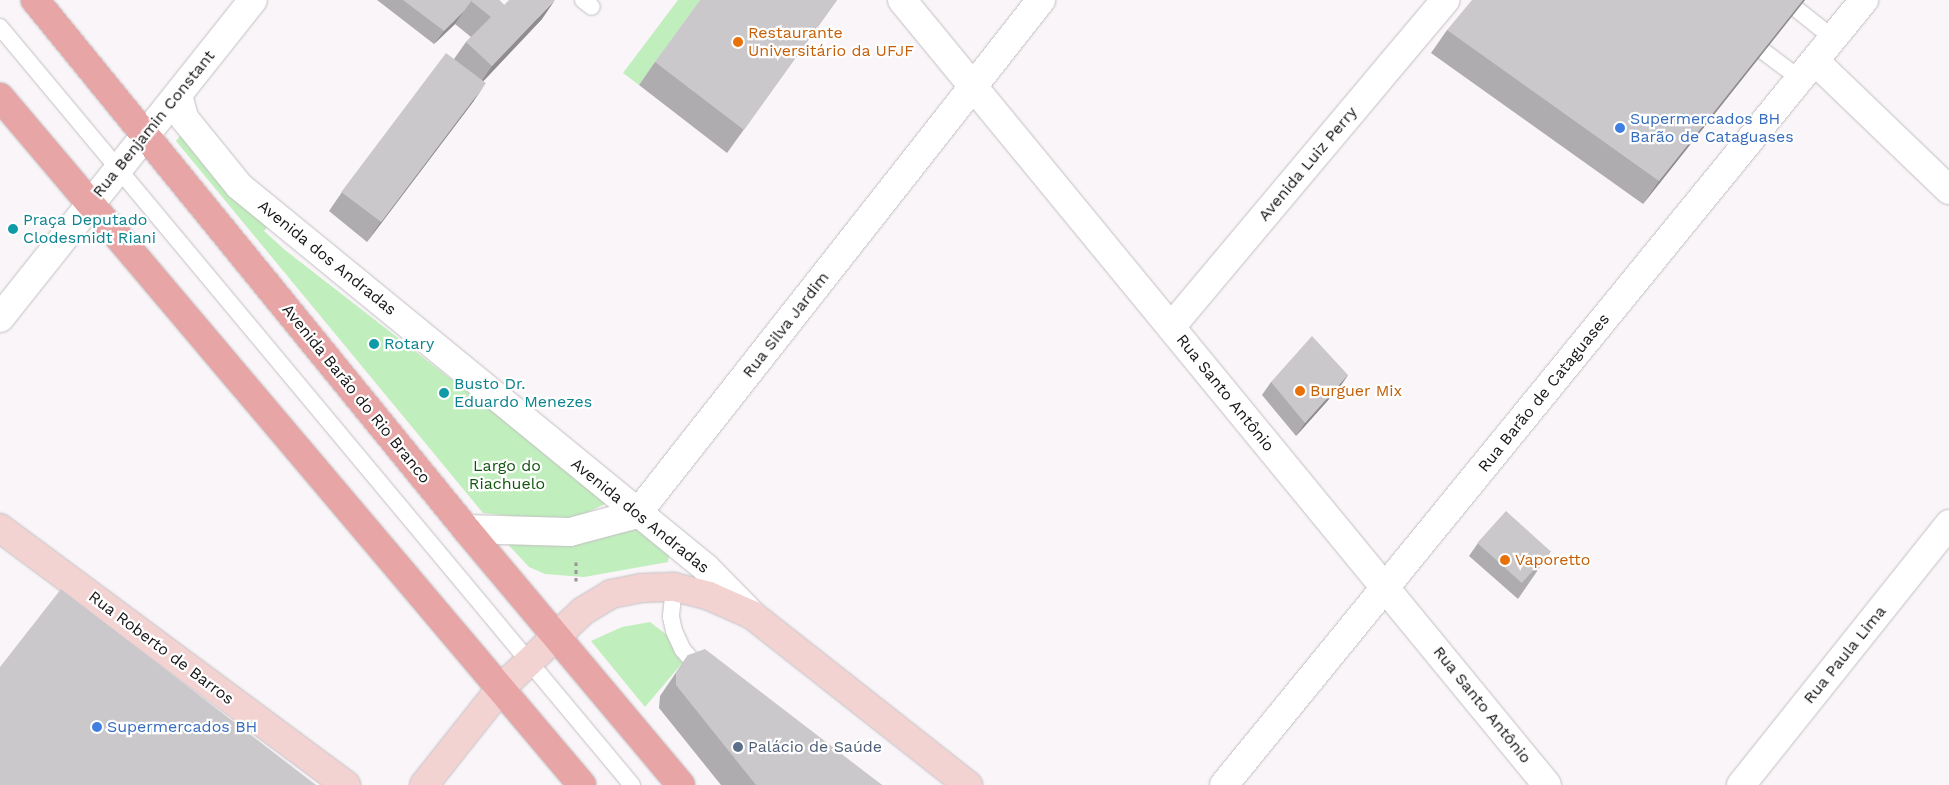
<!DOCTYPE html>
<html>
<head>
<meta charset="utf-8">
<style>
  body { margin:0 }
  #map { position:relative; width:1949px; height:785px; overflow:hidden; background:#f9f5f8; font-family:"Work Sans",sans-serif }
  div>[style] { position:absolute }
  .green>* { inset:0; background:#c1eebd }
  .path>* { height:3px; margin-top:-1.5px; transform-origin:0; background:repeating-linear-gradient(90deg,#989497 0 4px,transparent 0 8px) }
  .roads { filter:drop-shadow(0 0 1px #c2bfc2) drop-shadow(0 0 1px #c2bfc2) }
  .service>* { height:16px; margin:-8px; padding:0 8px; transform-origin:8px; border-radius:8px; background:#fff }
  .minor>* { height:28px; margin:-14px; padding:0 14px; transform-origin:14px; border-radius:14px; background:#fff }
  .tertiary>* { height:28px; margin:-14px; padding:0 14px; transform-origin:14px; border-radius:14px; background:#fff }
  .secondary>* { height:28px; margin:-14px; padding:0 14px; transform-origin:14px; border-radius:14px; background:#f3d2d2 }
  .primary>* { height:28px; margin:-14px; padding:0 14px; transform-origin:14px; border-radius:14px; background:#e7a5a6 }
  .wall>* { inset:0; background:#afacaf }
  .shaded-wall>* { inset:0; background:#8e8c8e }
  .building>* { inset:0; background:#cbc8cb; transform-origin:0 0 }
  .dots>* { width:14px; height:14px; translate:-50% -50%; box-sizing:border-box; border:2px solid #fff; border-radius:50% }
  span { translate:-50% -50%; white-space:nowrap; text-align:center; line-height:1.15; -webkit-text-stroke:4.5px #fff; paint-order:stroke }
  .food-label { font-size:16px; color:#c56008 }
  .left { translate:0 -50%; text-align:left }
  .shop-label { font-size:16px; color:#366cbe }
  .street-label { font-size:16px; color:#161415 }
  .culture-label { font-size:16px; color:#0d838f }
  .park-label { font-size:16px; color:#115610 }
  .service-label { font-size:16px; color:#4e5e75 }
</style>
</head>
<body>
<div id="map">
  <div class="green">
    <i style="clip-path:polygon(678px 0,700px 0,639px 85px,623px 73px)"></i>
    <i style="clip-path:polygon(183px 132px,272px 222px,264px 231px,285px 250px,609px 502px,580px 516px,557px 521px,483px 513px,176px 141px)"></i>
    <i style="clip-path:polygon(643px 528px,670px 548px,668px 562px,584px 577px,545px 574px,529px 567px,501px 537px,611px 535px)"></i>
    <i style="clip-path:polygon(650px 622px,671px 638px,684px 661px,645px 707px,591px 641px,622px 627px)"></i>
  </div>
  <div class="path">
    <i style="left:576px;top:581px;width:19px;rotate:-90deg"></i>
  </div>
  <div class="roads">
    <div class="service">
      <i style="left:583px;top:0;width:11px;rotate:38deg"></i>
      <i style="left:1785px;top:0;width:61px;rotate:38.4deg"></i>
      <i style="left:0;top:27px;width:987px;rotate:50.18deg"></i>
      <i style="left:1747px;top:39px;width:66px;rotate:37deg"></i>
      <i style="left:674px;top:587px;width:30px;rotate:96deg"></i>
      <i style="left:671px;top:617px;width:14px;rotate:78deg"></i>
      <i style="left:674px;top:631px;width:21px;rotate:65deg"></i>
      <i style="left:683px;top:650px;width:28px;rotate:49deg"></i>
    </div>
    <div class="minor">
      <i style="left:1171px;top:327px;width:427px;rotate:-50deg"></i>
      <i style="left:1741px;top:785px;width:334px;rotate:-51.4deg"></i>
    </div>
    <div class="tertiary">
      <i style="left:902px;top:0;width:1016px;rotate:50.59deg"></i>
      <i style="left:1815px;top:61px;width:186px;rotate:43.9deg"></i>
      <i style="left:178px;top:95px;width:24px;rotate:75deg"></i>
      <i style="left:184px;top:118px;width:87px;rotate:51deg"></i>
      <i style="left:239px;top:186px;width:603px;rotate:39.28deg"></i>
      <i style="left:706px;top:568px;width:66px;rotate:45.6deg"></i>
      <i style="left:0;top:318px;width:406px;rotate:-51.5deg"></i>
      <i style="left:466px;top:529px;width:104px;rotate:1.7deg"></i>
      <i style="left:570px;top:532px;width:69px;rotate:-15deg"></i>
      <i style="left:637px;top:514px;width:654px;rotate:-51.83deg"></i>
      <i style="left:1224px;top:785px;width:1013px;rotate:-50.81deg"></i>
    </div>
    <div class="secondary">
      <i style="left:0;top:528px;width:431px;rotate:36.6deg"></i>
      <i style="left:424px;top:785px;width:122px;rotate:-51.6deg"></i>
      <i style="left:500px;top:689px;width:114px;rotate:-43.2deg"></i>
      <i style="left:583px;top:611px;width:33px;rotate:-31deg"></i>
      <i style="left:611px;top:594px;width:31px;rotate:-11deg"></i>
      <i style="left:641px;top:588px;width:33px;rotate:-2deg"></i>
      <i style="left:674px;top:587px;width:36px;rotate:14deg"></i>
      <i style="left:709px;top:596px;width:47px;rotate:23.8deg"></i>
      <i style="left:752px;top:615px;width:275px;rotate:38.2deg"></i>
    </div>
    <div class="primary">
      <i style="left:35px;top:0;width:682px;rotate:50.83deg"></i>
      <i style="left:466px;top:529px;width:334px;rotate:50deg"></i>
      <i style="left:0;top:97px;width:901px;rotate:49.77deg"></i>
    </div>
  </div>
  <div class="wall">
    <i style="clip-path:polygon(377px 0,499px 0,504px 5px,542px 19px,483px 81px,473px 102px,367px 242px,329px 211px,342px 192px,454px 59px,466px 42px,471px 37px,455px 24px,434px 44px)"></i>
    <i style="clip-path:polygon(837px 0,727px 153px,639px 85px,655px 62px)"></i>
    <i style="clip-path:polygon(1805px 0,1643px 204px,1431px 53px,1447px 30px)"></i>
    <i style="clip-path:polygon(1348px 375px,1339px 388px,1296px 436px,1262px 395px,1271px 382px)"></i>
    <i style="clip-path:polygon(1478px 543px,1551px 551px,1518px 599px,1469px 556px)"></i>
    <i style="clip-path:polygon(688px 655px,882px 785px,721px 785px,659px 708px,660px 696px)"></i>
  </div>
  <div class="shaded-wall">
    <i style="clip-path:polygon(555px 0,542px 19px,476px 89px,492px 66px)"></i>
    <i style="clip-path:polygon(1803px 0,1805px 0,1643px 204px,1659px 181px)"></i>
    <i style="clip-path:polygon(464px 11px,455px 24px,434px 44px,444px 31px)"></i>
    <i style="clip-path:polygon(486px 83px,473px 102px,367px 242px,380px 223px)"></i>
    <i style="clip-path:polygon(1348px 375px,1339px 388px,1296px 436px,1305px 423px)"></i>
  </div>
  <div class="building">
    <i style="clip-path:polygon(403px 0,472px 0,464px 11px,444px 31px)"></i>
    <i style="clip-path:polygon(472px 0,499px 0,504px 5px,509px 0,555px 0,492px 66px,466px 42px,491px 17px,471px 1px)"></i>
    <i style="clip-path:polygon(700px 0,837px 0,744px 130px,655px 62px)"></i>
    <i style="clip-path:polygon(1472px 0,1803px 0,1659px 181px,1447px 30px)"></i>
    <i style="left:446px;top:53px;width:50px;height:174px;rotate:37deg"></i>
    <i style="clip-path:polygon(1312px 336px,1348px 375px,1305px 423px,1271px 382px)"></i>
    <i style="left:1506px;top:511px;width:60px;height:43px;rotate:42deg"></i>
    <i style="clip-path:polygon(61px 589px,316px 785px,0 785px,0 667px)"></i>
    <i style="clip-path:polygon(705px 649px,882px 785px,756px 785px,676px 685px,676px 673px,688px 655px)"></i>
  </div>
  <div class="dots">
    <i style="left:738px;top:42px;background:#e8710a"></i>
    <i style="left:1620px;top:128px;background:#3f7fe0"></i>
    <i style="left:13px;top:229px;background:#0f9aa8"></i>
    <i style="left:374px;top:344px;background:#0f9aa8"></i>
    <i style="left:1300px;top:391px;background:#e8710a"></i>
    <i style="left:444px;top:393px;background:#0f9aa8"></i>
    <i style="left:1505px;top:560px;background:#e8710a"></i>
    <i style="left:97px;top:727px;background:#3f7fe0"></i>
    <i style="left:738px;top:747px;background:#5c6f8a"></i>
  </div>
  <div class="food-label">
    <span class="left" style="left:748px;top:42px">Restaurante<br>Universitário da UFJF</span>
    <span class="left" style="left:1310px;top:391px">Burguer Mix</span>
    <span class="left" style="left:1515px;top:560px">Vaporetto</span>
  </div>
  <div class="shop-label">
    <span class="left" style="left:1630px;top:128px">Supermercados BH<br>Barão de Cataguases</span>
    <span class="left" style="left:107px;top:727px">Supermercados BH</span>
  </div>
  <div class="street-label">
    <span style="left:154px;top:124px;rotate:-51deg">Rua Benjamin Constant</span>
    <span style="left:1308px;top:164px;rotate:-50deg">Avenida Luiz Perry</span>
    <span style="left:327px;top:258px;rotate:39deg">Avenida dos Andradas</span>
    <span style="left:786px;top:325px;rotate:-52deg">Rua Silva Jardim</span>
    <span style="left:1225px;top:393px;rotate:51deg">Rua Santo Antônio</span>
    <span style="left:1544px;top:393px;rotate:-51deg">Rua Barão de Cataguases</span>
    <span style="left:356px;top:394px;rotate:51deg">Avenida Barão do Rio Branco</span>
    <span style="left:640px;top:516px;rotate:39deg">Avenida dos Andradas</span>
    <span style="left:161px;top:648px;rotate:37deg">Rua Roberto de Barros</span>
    <span style="left:1845px;top:655px;rotate:-51deg">Rua Paula Lima</span>
    <span style="left:1482px;top:705px;rotate:51deg">Rua Santo Antônio</span>
  </div>
  <div class="culture-label">
    <span class="left" style="left:23px;top:229px">Praça Deputado<br>Clodesmidt Riani</span>
    <span class="left" style="left:384px;top:344px">Rotary</span>
    <span class="left" style="left:454px;top:393px">Busto Dr.<br>Eduardo Menezes</span>
  </div>
  <div class="park-label">
    <span style="left:507px;top:475px">Largo do<br>Riachuelo</span>
  </div>
  <div class="service-label">
    <span class="left" style="left:748px;top:747px">Palácio de Saúde</span>
  </div>
</div>
</body>
</html>
